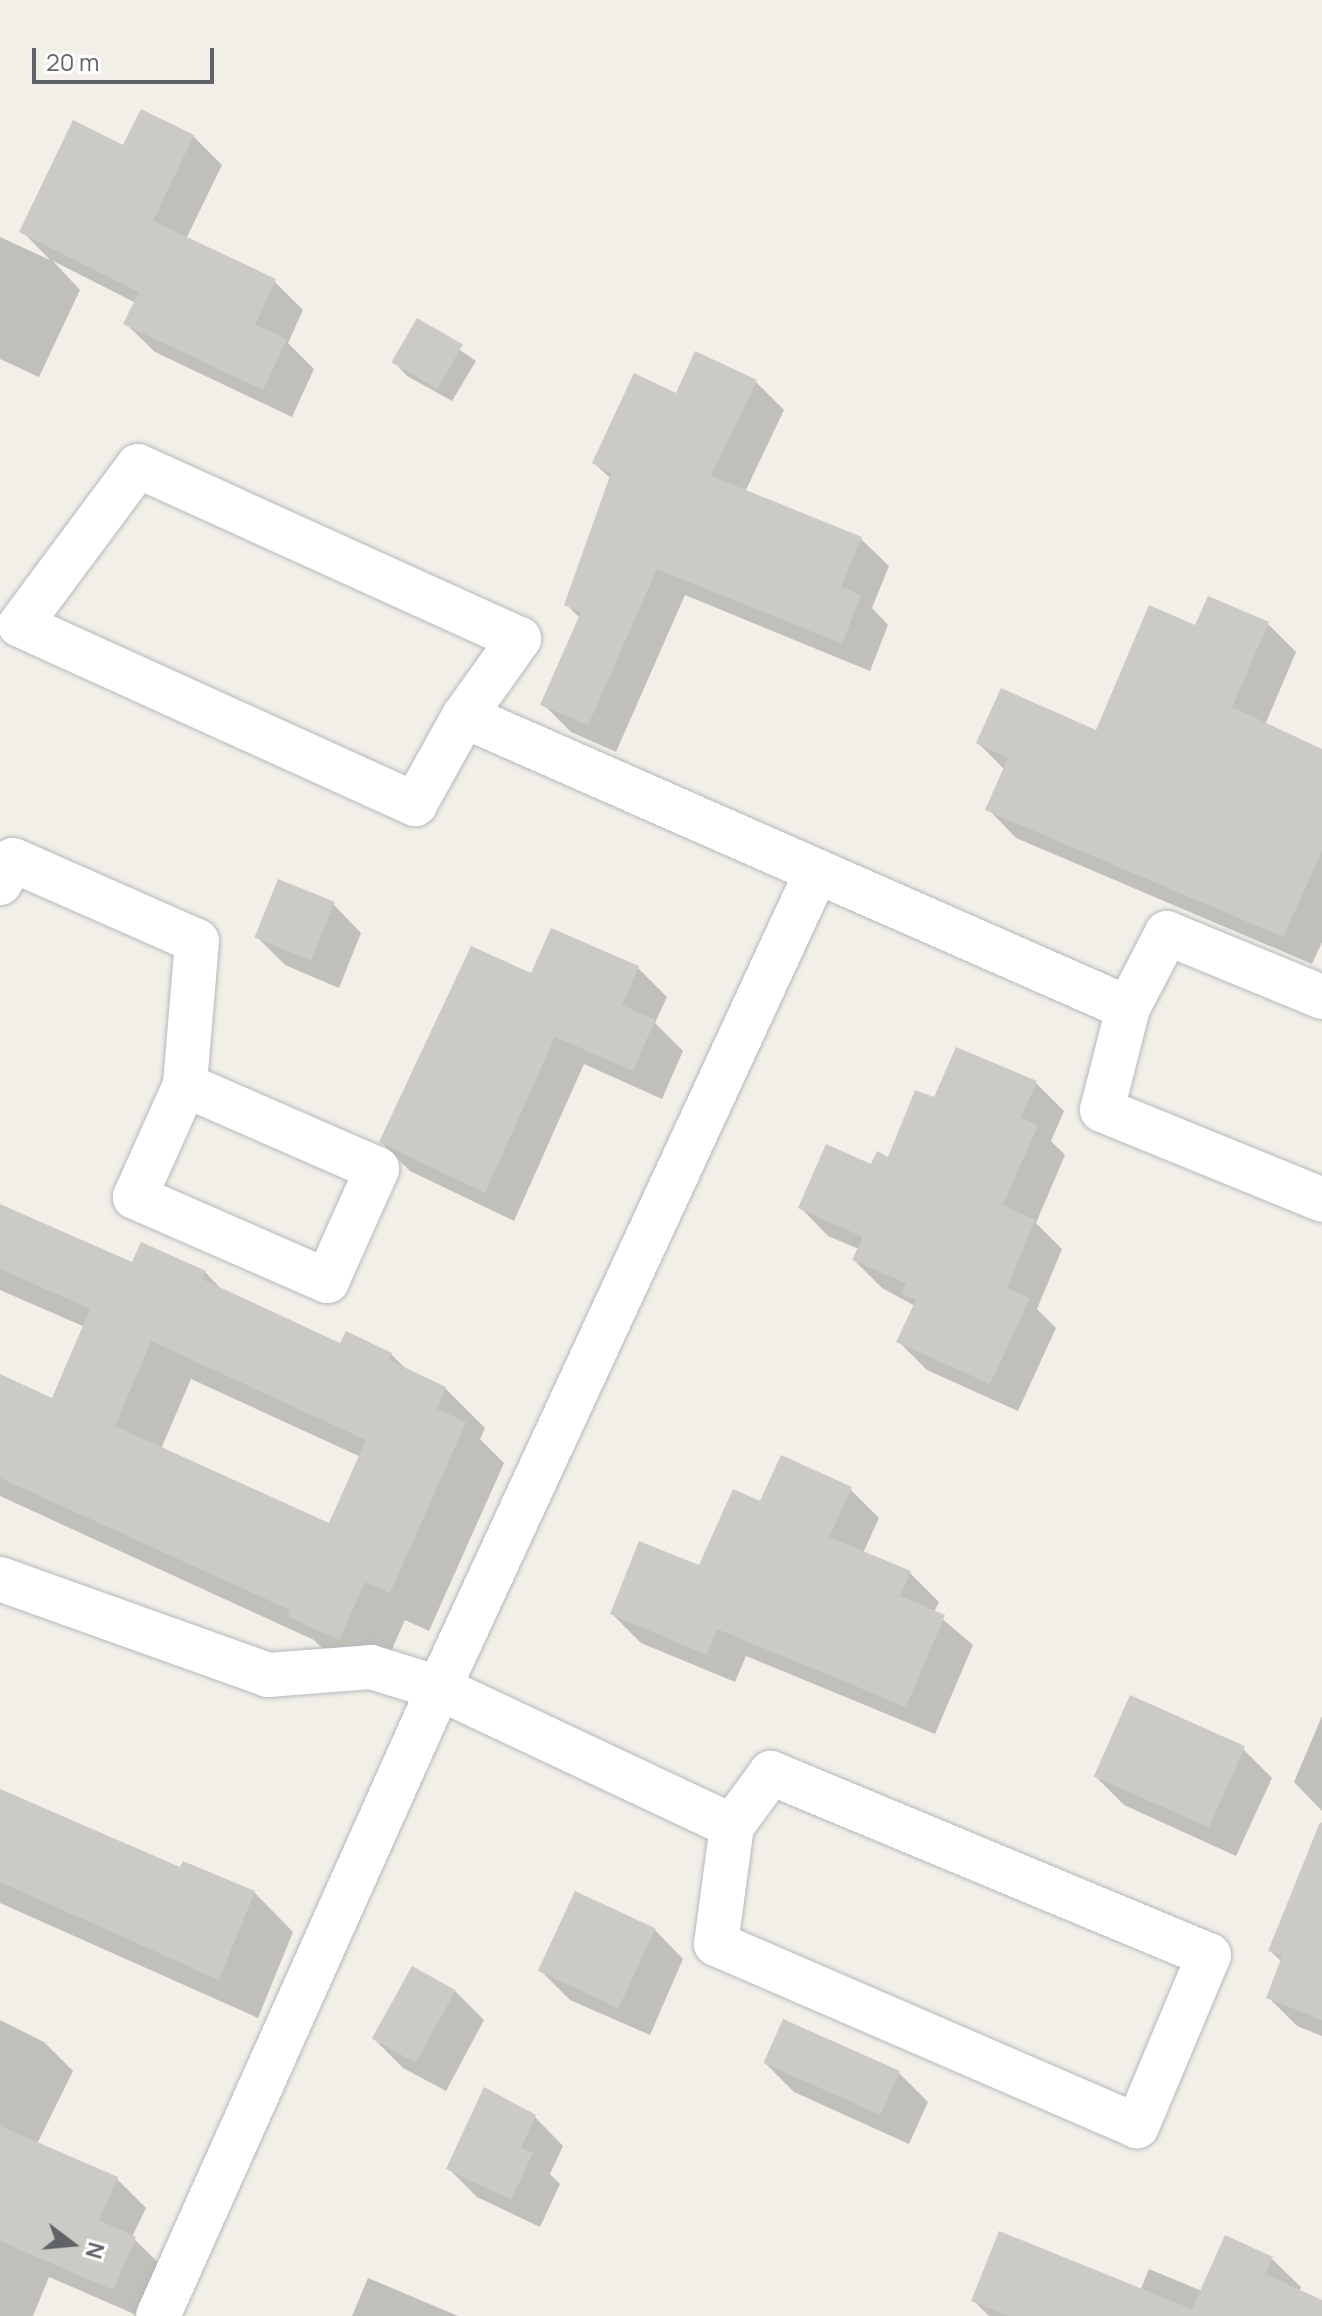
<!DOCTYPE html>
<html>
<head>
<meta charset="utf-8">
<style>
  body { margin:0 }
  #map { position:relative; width:1322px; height:2316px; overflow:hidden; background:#f1efe8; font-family:Manrope,sans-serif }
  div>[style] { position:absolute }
  .shadow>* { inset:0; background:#0003 }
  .building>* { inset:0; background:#cccac5; transform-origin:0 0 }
  .roads { filter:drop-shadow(0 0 2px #b5b8bc) drop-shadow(0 0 2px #b5b8bc) }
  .minor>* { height:44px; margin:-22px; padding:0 22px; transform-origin:22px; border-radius:22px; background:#fff }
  span { translate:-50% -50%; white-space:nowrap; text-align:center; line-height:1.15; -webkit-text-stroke:6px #fff; paint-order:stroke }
  .north { position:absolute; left:32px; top:2204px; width:80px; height:80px; -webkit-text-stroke:6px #fff; paint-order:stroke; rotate:106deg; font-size:22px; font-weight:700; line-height:32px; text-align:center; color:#5f6368 }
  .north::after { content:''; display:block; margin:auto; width:28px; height:36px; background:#5f6368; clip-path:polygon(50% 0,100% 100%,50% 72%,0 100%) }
  .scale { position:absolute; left:32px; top:48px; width:182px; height:36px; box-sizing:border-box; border:4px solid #5f6368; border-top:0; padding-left:10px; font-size:24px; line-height:28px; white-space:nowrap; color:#5f6368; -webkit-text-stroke:6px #fff; paint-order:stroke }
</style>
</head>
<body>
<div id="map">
  <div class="shadow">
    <i style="clip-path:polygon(193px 136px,222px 165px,186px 239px,274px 281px,303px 310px,288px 343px,314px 369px,292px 417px,155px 352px,126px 324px,136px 303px,53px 261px,80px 290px,39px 377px,0 359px,0 237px,50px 260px,22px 231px,124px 148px)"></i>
    <i style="clip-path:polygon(417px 320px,476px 361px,452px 401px,407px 376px,393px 361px)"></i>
    <i style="clip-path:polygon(756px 382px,784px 410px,745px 492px,861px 539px,889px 566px,872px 608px,888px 625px,870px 671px,685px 595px,616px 752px,571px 732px,543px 704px,580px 618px,566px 604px,611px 479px,594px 463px,677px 396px)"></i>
    <i style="clip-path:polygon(1267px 623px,1296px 652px,1265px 725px,1322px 751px,1322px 942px,1312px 964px,1016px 838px,988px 809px,1005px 770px,978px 743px,1097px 733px,1196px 628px)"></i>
    <i style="clip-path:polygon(333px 904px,361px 933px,339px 988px,285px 965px,256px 936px)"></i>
    <i style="clip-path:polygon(552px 930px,638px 968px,667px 997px,655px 1023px,683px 1051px,662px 1099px,584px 1064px,514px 1221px,410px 1171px,381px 1142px,532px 976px)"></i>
    <i style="clip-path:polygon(1036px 1083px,1064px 1111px,1051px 1141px,1065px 1155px,1036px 1223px,1062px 1249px,1037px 1309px,1056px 1328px,1018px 1411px,927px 1370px,899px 1342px,915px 1306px,882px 1288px,854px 1260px,859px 1249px,828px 1236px,800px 1207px,889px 1159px,935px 1100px)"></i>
    <i style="clip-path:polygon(evenodd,0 1206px,133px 1264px,205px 1272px,224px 1292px,341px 1346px,391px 1354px,407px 1370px,445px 1388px,485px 1428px,480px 1439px,504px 1463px,429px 1631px,405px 1620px,379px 1678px,329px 1655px,314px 1640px,0 1496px,0 1376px,53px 1400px,85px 1327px,0 1290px,0 1206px,191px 1379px,361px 1457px,330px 1526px,161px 1449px,191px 1379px)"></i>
    <i style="clip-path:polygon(850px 1489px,879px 1518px,863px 1553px,910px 1573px,939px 1602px,934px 1612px,973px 1645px,935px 1734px,746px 1656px,735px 1682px,641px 1643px,612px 1614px,700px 1568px,761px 1504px)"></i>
    <i style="clip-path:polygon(1322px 1716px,1322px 1811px,1294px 1782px)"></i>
    <i style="clip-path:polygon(1243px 1749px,1272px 1778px,1236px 1856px,1124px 1805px,1095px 1776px)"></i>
    <i style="clip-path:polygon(0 1791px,181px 1870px,254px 1892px,293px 1932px,258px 2018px,0 1903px)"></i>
    <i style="clip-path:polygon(1322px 1823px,1322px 2036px,1297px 2026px,1268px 1997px,1282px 1962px,1270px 1951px)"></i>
    <i style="clip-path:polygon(655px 1930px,683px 1959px,650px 2035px,570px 2000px,541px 1971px)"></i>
    <i style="clip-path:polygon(455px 1991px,484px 2020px,446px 2091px,403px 2068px,374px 2039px)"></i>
    <i style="clip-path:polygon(0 2020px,44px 2042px,73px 2071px,37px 2144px,117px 2179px,146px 2208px,132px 2237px,163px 2267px,139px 2316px,49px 2277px,33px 2316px,0 2316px)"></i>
    <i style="clip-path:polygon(765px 2063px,899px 2073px,928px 2102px,909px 2144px,794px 2092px)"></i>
    <i style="clip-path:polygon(535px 2117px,563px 2146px,550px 2174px,560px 2184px,540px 2227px,477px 2197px,448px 2168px)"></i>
    <i style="clip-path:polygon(1226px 2238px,1272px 2259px,1301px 2287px,1299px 2292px,1322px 2302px,1322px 2316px,989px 2316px,973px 2300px,1140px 2291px,1149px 2269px,1202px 2291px)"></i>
    <i style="clip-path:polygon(368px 2278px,458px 2316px,352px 2316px)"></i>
  </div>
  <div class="building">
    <i style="clip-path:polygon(141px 109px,194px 135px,153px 221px,276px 279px,255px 325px,287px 339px,263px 390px,123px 324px,139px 292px,19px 232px,73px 120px,123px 145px)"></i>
    <i style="left:417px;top:318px;width:53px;height:51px;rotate:30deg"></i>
    <i style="clip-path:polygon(695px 351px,757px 380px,711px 476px,862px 537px,841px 587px,861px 595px,842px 644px,657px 569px,588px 725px,540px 705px,581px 612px,564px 605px,611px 473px,592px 463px,634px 373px,676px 393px)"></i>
    <i style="clip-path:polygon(1208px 596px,1269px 622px,1232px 707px,1322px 749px,1322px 851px,1283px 937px,985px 810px,1008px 758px,976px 743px,1001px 688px,1096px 730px,1149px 605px,1195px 625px)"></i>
    <i style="left:278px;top:879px;width:61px;height:63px;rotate:22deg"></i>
    <i style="clip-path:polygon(551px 928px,639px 966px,622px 1005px,655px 1020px,633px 1071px,555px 1037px,485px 1193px,379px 1142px,471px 946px,531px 973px)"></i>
    <i style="clip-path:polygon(956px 1047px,1037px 1081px,1021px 1118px,1038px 1125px,1003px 1205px,1035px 1220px,1007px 1288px,1030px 1298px,990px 1384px,896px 1342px,916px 1300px,901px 1294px,906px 1283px,852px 1260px,863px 1237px,798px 1208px,826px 1144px,871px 1164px,877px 1151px,888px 1157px,915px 1090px,934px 1097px)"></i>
    <i style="clip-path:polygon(evenodd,0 1204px,132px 1262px,141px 1242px,206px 1271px,202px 1279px,340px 1343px,346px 1331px,392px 1353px,389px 1360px,446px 1387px,437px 1409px,466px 1422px,390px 1593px,365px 1582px,339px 1640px,287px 1616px,290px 1610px,0 1478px,0 1374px,52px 1398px,90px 1309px,0 1269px,0 1204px,151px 1341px,366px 1440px,329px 1523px,115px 1426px,151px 1341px)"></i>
    <i style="clip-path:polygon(781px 1455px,852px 1487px,829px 1537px,911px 1571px,900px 1596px,945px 1615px,906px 1707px,717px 1629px,707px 1655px,610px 1614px,639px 1541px,699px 1565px,733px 1489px,760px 1501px)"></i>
    <i style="left:1130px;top:1695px;width:126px;height:89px;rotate:24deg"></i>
    <i style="clip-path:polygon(0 1789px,180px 1867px,183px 1861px,255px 1891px,219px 1980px,0 1882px)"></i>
    <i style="clip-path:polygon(1320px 1822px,1322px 1823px,1322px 2020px,1266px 1998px,1282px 1956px,1268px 1951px)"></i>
    <i style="left:575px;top:1891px;width:89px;height:88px;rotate:25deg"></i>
    <i style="left:412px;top:1966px;width:50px;height:83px;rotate:29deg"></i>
    <i style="left:783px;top:2019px;width:128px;height:48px;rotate:24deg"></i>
    <i style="clip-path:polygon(484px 2087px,536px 2115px,521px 2148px,533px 2153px,511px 2200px,446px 2169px)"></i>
    <i style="clip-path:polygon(0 2126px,118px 2177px,99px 2220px,136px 2237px,113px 2290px,0 2241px)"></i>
    <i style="clip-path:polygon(999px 2231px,1192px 2309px,1225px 2235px,1273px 2257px,1265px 2274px,1322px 2300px,1322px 2316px,1009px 2316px,971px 2301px)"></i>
  </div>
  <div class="roads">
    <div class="minor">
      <i style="left:464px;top:716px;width:95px;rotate:-54.5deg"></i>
      <i style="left:519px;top:639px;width:418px;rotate:-155.6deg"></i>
      <i style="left:138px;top:466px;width:198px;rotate:126.6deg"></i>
      <i style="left:20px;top:625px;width:434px;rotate:24.4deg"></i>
      <i style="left:415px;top:804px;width:101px;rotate:-60.9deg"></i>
      <i style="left:464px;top:716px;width:725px;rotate:23.74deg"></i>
      <i style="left:0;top:883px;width:26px;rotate:-61deg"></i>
      <i style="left:13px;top:860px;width:201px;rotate:23.8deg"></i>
      <i style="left:197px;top:941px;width:144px;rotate:94.8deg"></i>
      <i style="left:185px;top:1085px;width:123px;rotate:114.1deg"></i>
      <i style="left:135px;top:1197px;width:210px;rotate:23.6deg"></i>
      <i style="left:327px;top:1281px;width:123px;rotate:-65.9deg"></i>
      <i style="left:377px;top:1169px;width:210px;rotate:-156.4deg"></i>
      <i style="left:1322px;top:997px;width:168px;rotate:-157.6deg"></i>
      <i style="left:1167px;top:933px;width:85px;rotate:117.5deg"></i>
      <i style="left:1128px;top:1008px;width:105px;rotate:104.3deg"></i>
      <i style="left:1102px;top:1110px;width:238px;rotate:22.2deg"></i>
      <i style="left:0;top:1579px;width:285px;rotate:19.7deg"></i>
      <i style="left:268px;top:1675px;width:103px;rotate:-4.4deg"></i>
      <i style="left:371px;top:1667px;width:71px;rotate:17.2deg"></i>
      <i style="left:439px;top:1688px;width:324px;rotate:25.2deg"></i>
      <i style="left:771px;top:1773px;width:474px;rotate:22.6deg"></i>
      <i style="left:1209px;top:1955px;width:186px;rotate:112.8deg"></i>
      <i style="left:1137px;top:2126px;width:459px;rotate:-156.6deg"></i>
      <i style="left:716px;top:1944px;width:119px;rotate:-82.3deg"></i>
      <i style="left:732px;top:1826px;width:66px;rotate:-53.7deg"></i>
      <i style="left:158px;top:2316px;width:688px;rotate:-65.89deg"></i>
      <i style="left:439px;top:1688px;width:900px;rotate:-65.17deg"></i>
    </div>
  </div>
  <div class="north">N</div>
  <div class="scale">20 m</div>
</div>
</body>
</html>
